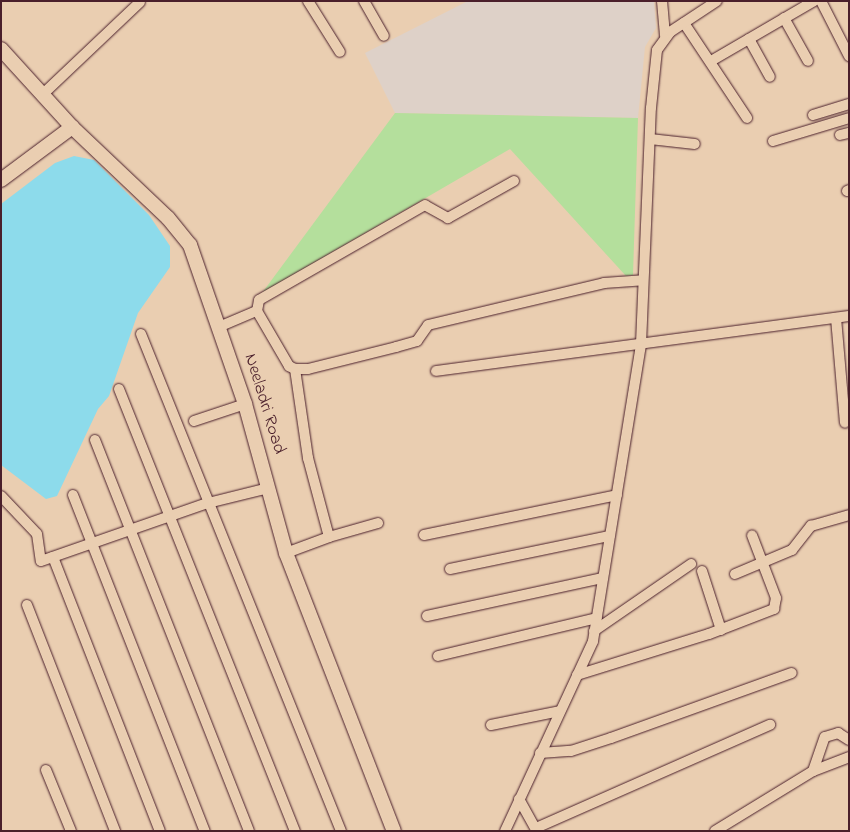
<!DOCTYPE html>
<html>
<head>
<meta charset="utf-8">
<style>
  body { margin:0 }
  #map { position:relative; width:850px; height:832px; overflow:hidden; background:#eaceb1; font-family:"Indie Flower",sans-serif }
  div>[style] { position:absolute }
  .built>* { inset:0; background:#ded1c8 }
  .green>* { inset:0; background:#b4df9c }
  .water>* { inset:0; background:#8ddbeb }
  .roads { filter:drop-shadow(0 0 1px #4a1f2b) drop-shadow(0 0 1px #4a1f2b) }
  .street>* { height:10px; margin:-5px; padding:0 5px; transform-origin:5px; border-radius:5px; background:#eaceb1 }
  .secondary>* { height:14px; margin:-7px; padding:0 7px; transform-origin:7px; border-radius:7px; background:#eaceb1 }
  span { translate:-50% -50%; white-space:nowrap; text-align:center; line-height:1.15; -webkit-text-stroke:4px #eaceb1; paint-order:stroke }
  .street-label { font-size:18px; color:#4a1f2b }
  .frame { position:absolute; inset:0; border:2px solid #4a1f2b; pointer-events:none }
</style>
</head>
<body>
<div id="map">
  <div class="built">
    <i style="clip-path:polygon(468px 1px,654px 1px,656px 28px,645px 47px,638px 118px,395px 113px,365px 53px)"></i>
  </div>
  <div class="green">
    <i style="clip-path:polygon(395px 113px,638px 118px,633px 275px,626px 276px,510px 149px,262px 293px)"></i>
  </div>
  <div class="water">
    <i style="clip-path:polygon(74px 156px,94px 160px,149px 215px,170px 246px,170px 267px,138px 313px,109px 396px,98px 409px,57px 496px,46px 499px,1px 465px,1px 204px,55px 163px)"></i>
  </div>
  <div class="roads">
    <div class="street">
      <i style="left:308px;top:1px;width:60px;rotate:57.9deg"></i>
      <i style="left:364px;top:1px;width:40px;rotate:60.3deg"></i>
      <i style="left:662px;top:1px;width:35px;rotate:85deg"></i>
      <i style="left:821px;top:1px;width:62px;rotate:63deg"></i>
      <i style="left:784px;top:18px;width:49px;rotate:60.8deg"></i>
      <i style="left:684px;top:23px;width:114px;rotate:56.4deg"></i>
      <i style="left:749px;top:39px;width:43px;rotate:61.1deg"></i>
      <i style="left:711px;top:61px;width:119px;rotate:-30.2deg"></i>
      <i style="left:42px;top:95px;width:135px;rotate:-43.5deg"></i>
      <i style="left:813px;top:115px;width:38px;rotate:-17deg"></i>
      <i style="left:840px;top:135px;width:9px;rotate:-13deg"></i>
      <i style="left:650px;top:139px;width:45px;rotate:6.3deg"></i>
      <i style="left:773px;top:141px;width:79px;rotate:-16.8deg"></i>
      <i style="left:514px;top:181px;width:76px;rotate:150.7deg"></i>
      <i style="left:448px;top:218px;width:26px;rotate:-151deg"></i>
      <i style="left:425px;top:205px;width:191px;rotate:150.2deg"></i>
      <i style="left:259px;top:300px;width:11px;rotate:100deg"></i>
      <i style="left:257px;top:311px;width:64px;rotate:59.8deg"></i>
      <i style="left:289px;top:366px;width:7px;rotate:27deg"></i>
      <i style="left:295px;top:369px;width:13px"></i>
      <i style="left:308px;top:369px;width:91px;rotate:-14deg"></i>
      <i style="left:396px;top:347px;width:22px;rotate:-16deg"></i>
      <i style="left:417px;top:341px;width:19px;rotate:-55deg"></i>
      <i style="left:428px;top:325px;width:181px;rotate:-13.4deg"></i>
      <i style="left:604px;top:283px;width:39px;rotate:-4deg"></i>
      <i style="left:847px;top:191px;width:2px;rotate:-27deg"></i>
      <i style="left:836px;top:318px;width:105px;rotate:85.1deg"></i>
      <i style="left:221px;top:326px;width:39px;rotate:-23deg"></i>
      <i style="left:141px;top:334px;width:536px;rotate:68.08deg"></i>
      <i style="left:436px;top:371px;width:417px;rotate:-7.6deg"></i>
      <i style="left:119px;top:389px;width:476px;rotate:68.3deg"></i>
      <i style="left:194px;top:421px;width:54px;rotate:-18.4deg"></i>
      <i style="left:95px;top:440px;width:420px;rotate:68.5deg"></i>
      <i style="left:73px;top:495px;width:361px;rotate:68.6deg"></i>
      <i style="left:1px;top:496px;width:52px;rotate:46.5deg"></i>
      <i style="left:37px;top:534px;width:27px;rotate:82deg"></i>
      <i style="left:41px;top:561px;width:177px;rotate:-19.2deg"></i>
      <i style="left:208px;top:503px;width:63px;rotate:-13.8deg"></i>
      <i style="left:424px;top:535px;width:197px;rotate:-11.7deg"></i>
      <i style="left:329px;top:537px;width:51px;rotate:-15.9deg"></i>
      <i style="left:286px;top:553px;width:46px;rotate:-20.4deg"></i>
      <i style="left:329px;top:537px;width:82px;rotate:-104.9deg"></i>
      <i style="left:308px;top:458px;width:90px;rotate:-98.3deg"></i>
      <i style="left:53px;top:557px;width:294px;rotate:68.7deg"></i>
      <i style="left:450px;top:569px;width:163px;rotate:-11.7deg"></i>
      <i style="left:702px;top:571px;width:62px;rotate:72.1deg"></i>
      <i style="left:735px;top:574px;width:62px;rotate:-22.8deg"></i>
      <i style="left:792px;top:550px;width:31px;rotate:-52deg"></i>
      <i style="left:811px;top:526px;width:40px;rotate:-16deg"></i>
      <i style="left:27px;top:605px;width:243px;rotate:68.7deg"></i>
      <i style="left:427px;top:616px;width:180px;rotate:-12.2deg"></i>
      <i style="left:594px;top:631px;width:118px;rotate:-34.6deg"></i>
      <i style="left:438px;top:656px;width:163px;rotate:-13.4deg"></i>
      <i style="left:577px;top:675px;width:138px;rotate:-17.3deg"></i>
      <i style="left:709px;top:634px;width:70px;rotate:-21deg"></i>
      <i style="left:774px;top:609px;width:11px;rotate:-80deg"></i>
      <i style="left:776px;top:598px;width:67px;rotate:-110.9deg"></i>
      <i style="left:491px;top:725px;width:70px;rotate:-11.5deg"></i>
      <i style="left:540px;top:753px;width:31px;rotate:-4deg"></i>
      <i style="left:571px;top:751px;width:42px;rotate:-18deg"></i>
      <i style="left:611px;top:738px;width:192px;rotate:-19.8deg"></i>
      <i style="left:46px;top:770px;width:66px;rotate:67.7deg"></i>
      <i style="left:813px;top:771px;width:36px;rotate:-71deg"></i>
      <i style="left:825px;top:737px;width:14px;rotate:-17deg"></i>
      <i style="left:838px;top:733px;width:13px;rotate:32deg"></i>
      <i style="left:519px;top:799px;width:37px;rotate:61deg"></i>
      <i style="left:536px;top:828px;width:256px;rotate:-23.8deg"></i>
      <i style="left:505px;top:831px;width:209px;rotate:-65.1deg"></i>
      <i style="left:593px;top:641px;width:301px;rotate:-80.8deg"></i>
      <i style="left:641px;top:344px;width:236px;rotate:-87.6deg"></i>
      <i style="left:651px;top:108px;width:58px;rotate:-84.1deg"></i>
      <i style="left:657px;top:50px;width:22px;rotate:-54deg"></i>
      <i style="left:670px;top:32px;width:56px;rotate:-33.4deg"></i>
      <i style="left:715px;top:831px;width:115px;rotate:-31.5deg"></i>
      <i style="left:813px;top:771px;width:39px;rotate:-21deg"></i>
    </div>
    <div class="secondary">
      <i style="left:1px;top:49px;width:105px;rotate:47.7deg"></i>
      <i style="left:72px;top:127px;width:132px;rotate:43.5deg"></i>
      <i style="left:168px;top:218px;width:35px;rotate:51deg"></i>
      <i style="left:190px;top:245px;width:168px;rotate:70.9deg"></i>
      <i style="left:245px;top:404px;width:155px;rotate:74.6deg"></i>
      <i style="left:286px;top:553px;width:298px;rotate:68.8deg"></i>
      <i style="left:1px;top:180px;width:89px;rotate:-36.7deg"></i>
    </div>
  </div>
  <div class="street-label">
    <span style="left:264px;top:404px;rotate:73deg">Neeladri Road</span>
  </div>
  <div class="frame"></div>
</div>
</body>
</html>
